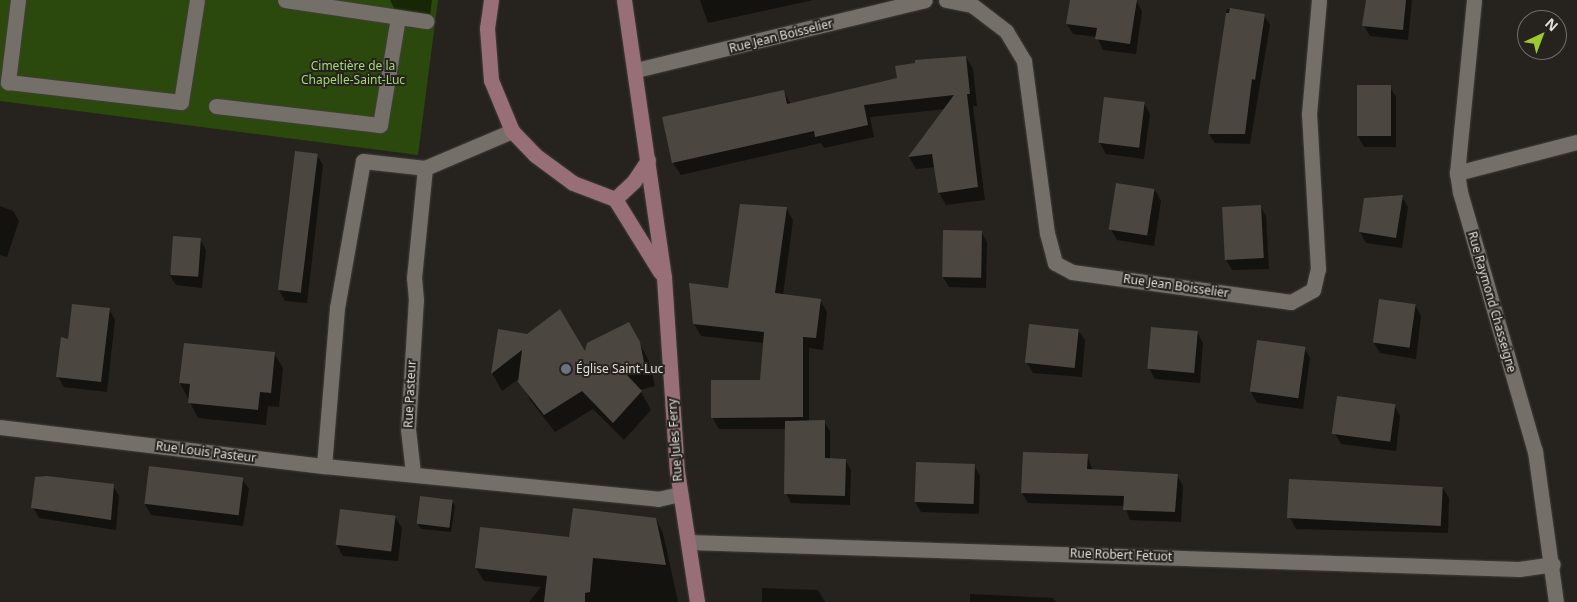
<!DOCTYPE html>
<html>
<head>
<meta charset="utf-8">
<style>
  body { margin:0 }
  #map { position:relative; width:1577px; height:602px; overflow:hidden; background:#26221d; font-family:"Noto Sans",sans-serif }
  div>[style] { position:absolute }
  .green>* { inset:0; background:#2c490d }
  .shadow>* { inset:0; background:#0007 }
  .building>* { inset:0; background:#4c4641; transform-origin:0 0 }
  .roads { filter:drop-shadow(0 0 1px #413e3a) drop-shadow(0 0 1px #413e3a) }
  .lane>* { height:15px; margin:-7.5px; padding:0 7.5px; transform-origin:7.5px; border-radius:7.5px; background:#756f6a }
  .street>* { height:15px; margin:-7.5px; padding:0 7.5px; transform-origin:7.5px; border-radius:7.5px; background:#756f6a }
  .secondary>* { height:15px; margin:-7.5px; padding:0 7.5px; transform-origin:7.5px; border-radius:7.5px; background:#986f77 }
  .dots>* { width:14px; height:14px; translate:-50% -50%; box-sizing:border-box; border:2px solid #26221d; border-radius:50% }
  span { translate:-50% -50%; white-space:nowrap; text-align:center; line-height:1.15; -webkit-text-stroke:4px #26221d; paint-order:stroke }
  .street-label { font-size:12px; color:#e1deda }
  .park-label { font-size:12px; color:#a4d977 }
  .poi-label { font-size:12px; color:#e1deda }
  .left { translate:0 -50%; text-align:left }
  .north { position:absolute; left:1517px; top:10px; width:50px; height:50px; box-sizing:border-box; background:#26221d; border:1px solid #716d69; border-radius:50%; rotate:43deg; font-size:14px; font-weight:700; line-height:20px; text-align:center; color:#e1deda }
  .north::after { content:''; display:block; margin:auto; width:18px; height:22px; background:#9cca32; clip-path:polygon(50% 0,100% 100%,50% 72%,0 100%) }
</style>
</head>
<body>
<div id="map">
  <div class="green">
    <i style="clip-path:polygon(0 0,438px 0,418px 155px,0 101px)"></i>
  </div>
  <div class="shadow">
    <i style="clip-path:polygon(390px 0,432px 0,430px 16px,395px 10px)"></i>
    <i style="clip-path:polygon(700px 0,813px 0,708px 23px)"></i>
    <i style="clip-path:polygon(1071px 0,1136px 0,1142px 11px,1136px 54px,1103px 50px,1097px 37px,1073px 34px,1067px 24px)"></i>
    <i style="clip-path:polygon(1367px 0,1412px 0,1408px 40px,1370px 36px,1364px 26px)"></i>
    <i style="clip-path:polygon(1227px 9px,1264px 15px,1270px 25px,1250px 144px,1215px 143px,1209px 134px)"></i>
    <i style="clip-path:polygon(966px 57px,973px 69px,977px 106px,973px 106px,985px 200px,946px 205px,939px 193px,935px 167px,916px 169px,909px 157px,946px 109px,870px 117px,874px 137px,824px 148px,821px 143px,681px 175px,673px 163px,663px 118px,783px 91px,791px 104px,898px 78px)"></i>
    <i style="clip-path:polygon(1359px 86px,1390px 87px,1396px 97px,1396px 147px,1364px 147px,1358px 136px)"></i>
    <i style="clip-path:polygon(1144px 103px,1150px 114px,1144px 159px,1106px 154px,1100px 143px)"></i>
    <i style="clip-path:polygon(296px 152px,317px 155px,323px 165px,307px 303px,285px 301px,279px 290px)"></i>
    <i style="clip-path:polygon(1155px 190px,1161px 201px,1154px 246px,1117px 240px,1111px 230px)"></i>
    <i style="clip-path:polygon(1402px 197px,1408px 207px,1402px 248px,1366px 243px,1360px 232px)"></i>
    <i style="clip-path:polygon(0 206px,13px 211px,19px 221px,7px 257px,0 255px)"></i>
    <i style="clip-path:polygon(1260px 206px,1266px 216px,1269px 269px,1232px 270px,1226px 260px)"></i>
    <i style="clip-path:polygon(786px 208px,793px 220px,783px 296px,820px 300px,827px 312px,823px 350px,809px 348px,809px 422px,824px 421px,830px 431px,830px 460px,845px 460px,851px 470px,850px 505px,791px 503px,786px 493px,787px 429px,719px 429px,712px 417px,761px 381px,765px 343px,701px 336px,694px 324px,729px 289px)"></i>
    <i style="clip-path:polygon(981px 232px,987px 242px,986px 288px,949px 287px,943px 277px)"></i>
    <i style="clip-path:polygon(200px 239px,206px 250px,202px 288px,176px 285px,169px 274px)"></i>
    <i style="clip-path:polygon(1415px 305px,1421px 316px,1416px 359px,1380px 353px,1374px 343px)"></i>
    <i style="clip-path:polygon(109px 309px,115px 320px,107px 392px,64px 387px,58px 377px)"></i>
    <i style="clip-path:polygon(1078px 330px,1085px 340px,1082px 377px,1033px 373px,1027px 363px)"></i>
    <i style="clip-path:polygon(499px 331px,586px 355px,639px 342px,649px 361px,655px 386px,640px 390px,651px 410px,624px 440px,593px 409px,555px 432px,530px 400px,520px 378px,502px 391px,492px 373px)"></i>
    <i style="clip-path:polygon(1197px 332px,1203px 343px,1200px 383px,1155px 379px,1149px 368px)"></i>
    <i style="clip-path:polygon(1258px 341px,1304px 348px,1310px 358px,1303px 409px,1257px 403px,1251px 392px)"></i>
    <i style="clip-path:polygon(185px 344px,274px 353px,283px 368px,279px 407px,268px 406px,266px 425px,198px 418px,180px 383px)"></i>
    <i style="clip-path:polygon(1394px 405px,1400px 416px,1396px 451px,1341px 444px,1335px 434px)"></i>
    <i style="clip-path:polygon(1087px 455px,1093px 471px,1177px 475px,1183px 486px,1181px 522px,1130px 520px,1125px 506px,1028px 503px,1022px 493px)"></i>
    <i style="clip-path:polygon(974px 465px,980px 476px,979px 514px,921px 512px,915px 502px)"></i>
    <i style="clip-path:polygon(242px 479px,249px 489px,243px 526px,151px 515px,145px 504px)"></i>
    <i style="clip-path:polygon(113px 486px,119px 496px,116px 530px,39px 518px,33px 507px)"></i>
    <i style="clip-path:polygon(1443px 488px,1449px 498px,1448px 533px,1296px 529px,1290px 518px)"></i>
    <i style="clip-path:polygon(421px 498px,452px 501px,455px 506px,451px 532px,421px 529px,418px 524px)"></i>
    <i style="clip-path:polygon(395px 517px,402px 528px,398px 561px,343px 556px,337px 545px)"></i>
    <i style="clip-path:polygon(656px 519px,663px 533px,678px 602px,529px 602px,541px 587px,484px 581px,476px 568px,570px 539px)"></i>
    <i style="clip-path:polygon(762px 588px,818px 590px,825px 602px,762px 602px)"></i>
    <i style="clip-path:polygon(970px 594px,1053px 598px,1056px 602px,970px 602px)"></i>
  </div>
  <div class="building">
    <i style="clip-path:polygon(1070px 0,1137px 0,1130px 44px,1095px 39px,1097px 28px,1066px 24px)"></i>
    <i style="clip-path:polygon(1366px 0,1406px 0,1403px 30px,1362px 26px)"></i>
    <i style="clip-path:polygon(1230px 8px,1265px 14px,1255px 80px,1252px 79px,1245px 134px,1208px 134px,1226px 13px,1229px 13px)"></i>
    <i style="clip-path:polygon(966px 56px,970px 94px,967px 94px,978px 187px,938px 193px,932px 154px,908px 157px,954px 95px,864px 105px,868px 125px,815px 137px,814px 131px,672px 163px,662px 117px,784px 90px,787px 104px,897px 78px,895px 66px,915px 63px,915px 60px)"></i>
    <i style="left:1357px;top:85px;width:34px;height:51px"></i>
    <i style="left:1104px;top:97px;width:41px;height:46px;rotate:7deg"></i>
    <i style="left:295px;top:151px;width:23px;height:140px;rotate:7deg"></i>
    <i style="left:1116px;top:183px;width:39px;height:47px;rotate:9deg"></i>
    <i style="clip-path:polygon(1403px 195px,1396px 238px,1359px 232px,1364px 198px)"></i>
    <i style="clip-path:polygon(740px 204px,787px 207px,775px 293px,821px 299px,816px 338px,803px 337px,803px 417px,711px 418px,711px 380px,760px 380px,764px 332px,693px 324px,689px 283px,728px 288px)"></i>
    <i style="left:1261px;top:205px;width:53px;height:39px;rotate:87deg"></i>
    <i style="left:943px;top:230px;width:39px;height:47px;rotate:1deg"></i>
    <i style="left:173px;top:236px;width:28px;height:39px;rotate:4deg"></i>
    <i style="left:1379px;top:299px;width:37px;height:44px;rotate:8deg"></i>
    <i style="clip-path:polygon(72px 304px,110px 308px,101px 382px,56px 377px,61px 337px,68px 339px)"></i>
    <i style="clip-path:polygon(560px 309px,585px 351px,587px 343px,629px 322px,640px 342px,645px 367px,626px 374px,642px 391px,613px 423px,582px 391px,544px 415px,518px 382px,522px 350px,491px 374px,498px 329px,527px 334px)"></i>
    <i style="left:1029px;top:324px;width:50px;height:39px;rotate:6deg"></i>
    <i style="left:1151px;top:327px;width:47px;height:42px;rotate:5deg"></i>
    <i style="left:1257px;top:340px;width:49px;height:52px;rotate:8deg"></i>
    <i style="clip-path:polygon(184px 343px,275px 352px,271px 393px,260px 392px,258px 410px,188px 403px,190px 384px,179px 383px)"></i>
    <i style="left:1337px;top:396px;width:59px;height:38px;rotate:8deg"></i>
    <i style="clip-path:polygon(825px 420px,825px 458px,846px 459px,845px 496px,784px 494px,785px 421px)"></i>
    <i style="clip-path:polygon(1023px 452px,1088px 454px,1087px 469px,1178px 474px,1175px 512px,1123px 510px,1124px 496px,1021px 493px)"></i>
    <i style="left:916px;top:462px;width:59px;height:40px;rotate:2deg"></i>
    <i style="left:149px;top:466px;width:95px;height:38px;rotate:7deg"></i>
    <i style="clip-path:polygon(47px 476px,114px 484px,111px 520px,31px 508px,35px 477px)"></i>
    <i style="left:1289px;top:479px;width:154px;height:39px;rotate:3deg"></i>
    <i style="left:420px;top:496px;width:33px;height:28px;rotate:7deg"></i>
    <i style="clip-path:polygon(573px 508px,656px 518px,666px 565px,593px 558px,590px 592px,585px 593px,585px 602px,544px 602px,547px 576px,475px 568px,480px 527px,569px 537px)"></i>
    <i style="left:340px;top:509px;width:56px;height:36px;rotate:7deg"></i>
  </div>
  <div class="roads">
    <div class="lane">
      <i style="left:18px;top:0;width:83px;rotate:97deg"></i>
      <i style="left:8px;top:82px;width:174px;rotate:6.6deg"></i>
      <i style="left:181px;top:102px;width:103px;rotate:-81.1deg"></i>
      <i style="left:285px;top:0;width:143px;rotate:8.5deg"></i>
      <i style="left:216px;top:106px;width:165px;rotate:6.6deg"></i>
      <i style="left:380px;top:125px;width:109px;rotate:-80.5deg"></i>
      <i style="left:1457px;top:173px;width:124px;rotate:-14.5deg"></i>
    </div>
    <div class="street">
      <i style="left:946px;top:0;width:26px;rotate:11deg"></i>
      <i style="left:972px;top:5px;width:43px;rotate:37.4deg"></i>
      <i style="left:1006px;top:31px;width:35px;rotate:59deg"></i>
      <i style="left:1024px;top:61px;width:174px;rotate:82.4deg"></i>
      <i style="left:1047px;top:233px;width:31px;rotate:75deg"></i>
      <i style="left:1055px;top:263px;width:19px;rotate:28deg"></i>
      <i style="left:1072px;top:272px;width:221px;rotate:7.8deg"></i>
      <i style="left:1291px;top:302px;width:25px;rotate:-29deg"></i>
      <i style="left:1313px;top:290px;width:22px;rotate:-77deg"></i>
      <i style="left:1318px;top:269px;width:155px;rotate:-93.3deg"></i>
      <i style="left:1309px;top:114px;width:114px;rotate:-85deg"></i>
      <i style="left:1474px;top:0;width:174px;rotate:95.6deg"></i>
      <i style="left:1457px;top:173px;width:19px;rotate:81deg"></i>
      <i style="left:1460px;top:192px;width:270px;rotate:73.9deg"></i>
      <i style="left:1535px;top:451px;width:152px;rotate:82.1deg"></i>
      <i style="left:636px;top:70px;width:297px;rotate:-13.6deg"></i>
      <i style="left:0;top:427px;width:326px;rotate:6.9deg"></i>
      <i style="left:324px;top:466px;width:336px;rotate:5.6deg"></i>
      <i style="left:658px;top:499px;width:22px;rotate:-13deg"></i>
      <i style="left:324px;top:466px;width:159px;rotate:-85.3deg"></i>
      <i style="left:337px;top:308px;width:149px;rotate:-80deg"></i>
      <i style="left:363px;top:161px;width:62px;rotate:6.4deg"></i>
      <i style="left:425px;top:168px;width:95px;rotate:-23deg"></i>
      <i style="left:413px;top:473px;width:44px;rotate:-96.5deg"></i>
      <i style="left:408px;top:429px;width:129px;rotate:-86.5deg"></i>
      <i style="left:416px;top:300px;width:22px;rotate:-95deg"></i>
      <i style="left:414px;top:278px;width:111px;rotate:-84.3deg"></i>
      <i style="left:688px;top:542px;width:831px;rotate:1.86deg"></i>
      <i style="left:1519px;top:569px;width:34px;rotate:-8deg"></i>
    </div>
    <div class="secondary">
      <i style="left:491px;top:0;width:28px;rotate:98deg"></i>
      <i style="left:487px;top:28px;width:52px;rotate:85.6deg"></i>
      <i style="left:491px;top:80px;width:55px;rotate:67.6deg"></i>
      <i style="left:512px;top:131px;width:33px;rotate:46deg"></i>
      <i style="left:535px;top:155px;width:47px;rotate:36.4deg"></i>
      <i style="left:573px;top:183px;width:45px;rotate:20.9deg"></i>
      <i style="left:615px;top:199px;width:86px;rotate:58.3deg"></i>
      <i style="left:624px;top:0;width:280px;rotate:81.8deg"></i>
      <i style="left:664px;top:277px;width:194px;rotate:86.2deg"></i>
      <i style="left:677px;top:471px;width:133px;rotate:81.3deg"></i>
      <i style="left:615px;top:199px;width:26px;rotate:-43deg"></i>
      <i style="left:634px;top:181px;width:25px;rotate:-56deg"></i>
    </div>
  </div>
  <div class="dots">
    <i style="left:566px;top:369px;background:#6b7280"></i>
  </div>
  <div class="street-label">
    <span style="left:781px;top:36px;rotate:-14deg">Rue Jean Boisselier</span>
    <span style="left:1176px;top:286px;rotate:8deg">Rue Jean Boisselier</span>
    <span style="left:1492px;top:302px;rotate:74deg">Rue Raymond Chasseigne</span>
    <span style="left:410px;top:394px;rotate:-87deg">Rue Pasteur</span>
    <span style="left:675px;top:440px;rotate:-94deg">Rue Jules Ferry</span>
    <span style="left:206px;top:452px;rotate:7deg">Rue Louis Pasteur</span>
    <span style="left:1121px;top:555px;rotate:2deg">Rue Robert Fetuot</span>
  </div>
  <div class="park-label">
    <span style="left:353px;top:73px">Cimetière de la<br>Chapelle-Saint-Luc</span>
  </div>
  <div class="poi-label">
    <span class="left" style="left:576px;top:369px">Église Saint-Luc</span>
  </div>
  <div class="north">N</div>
</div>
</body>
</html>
